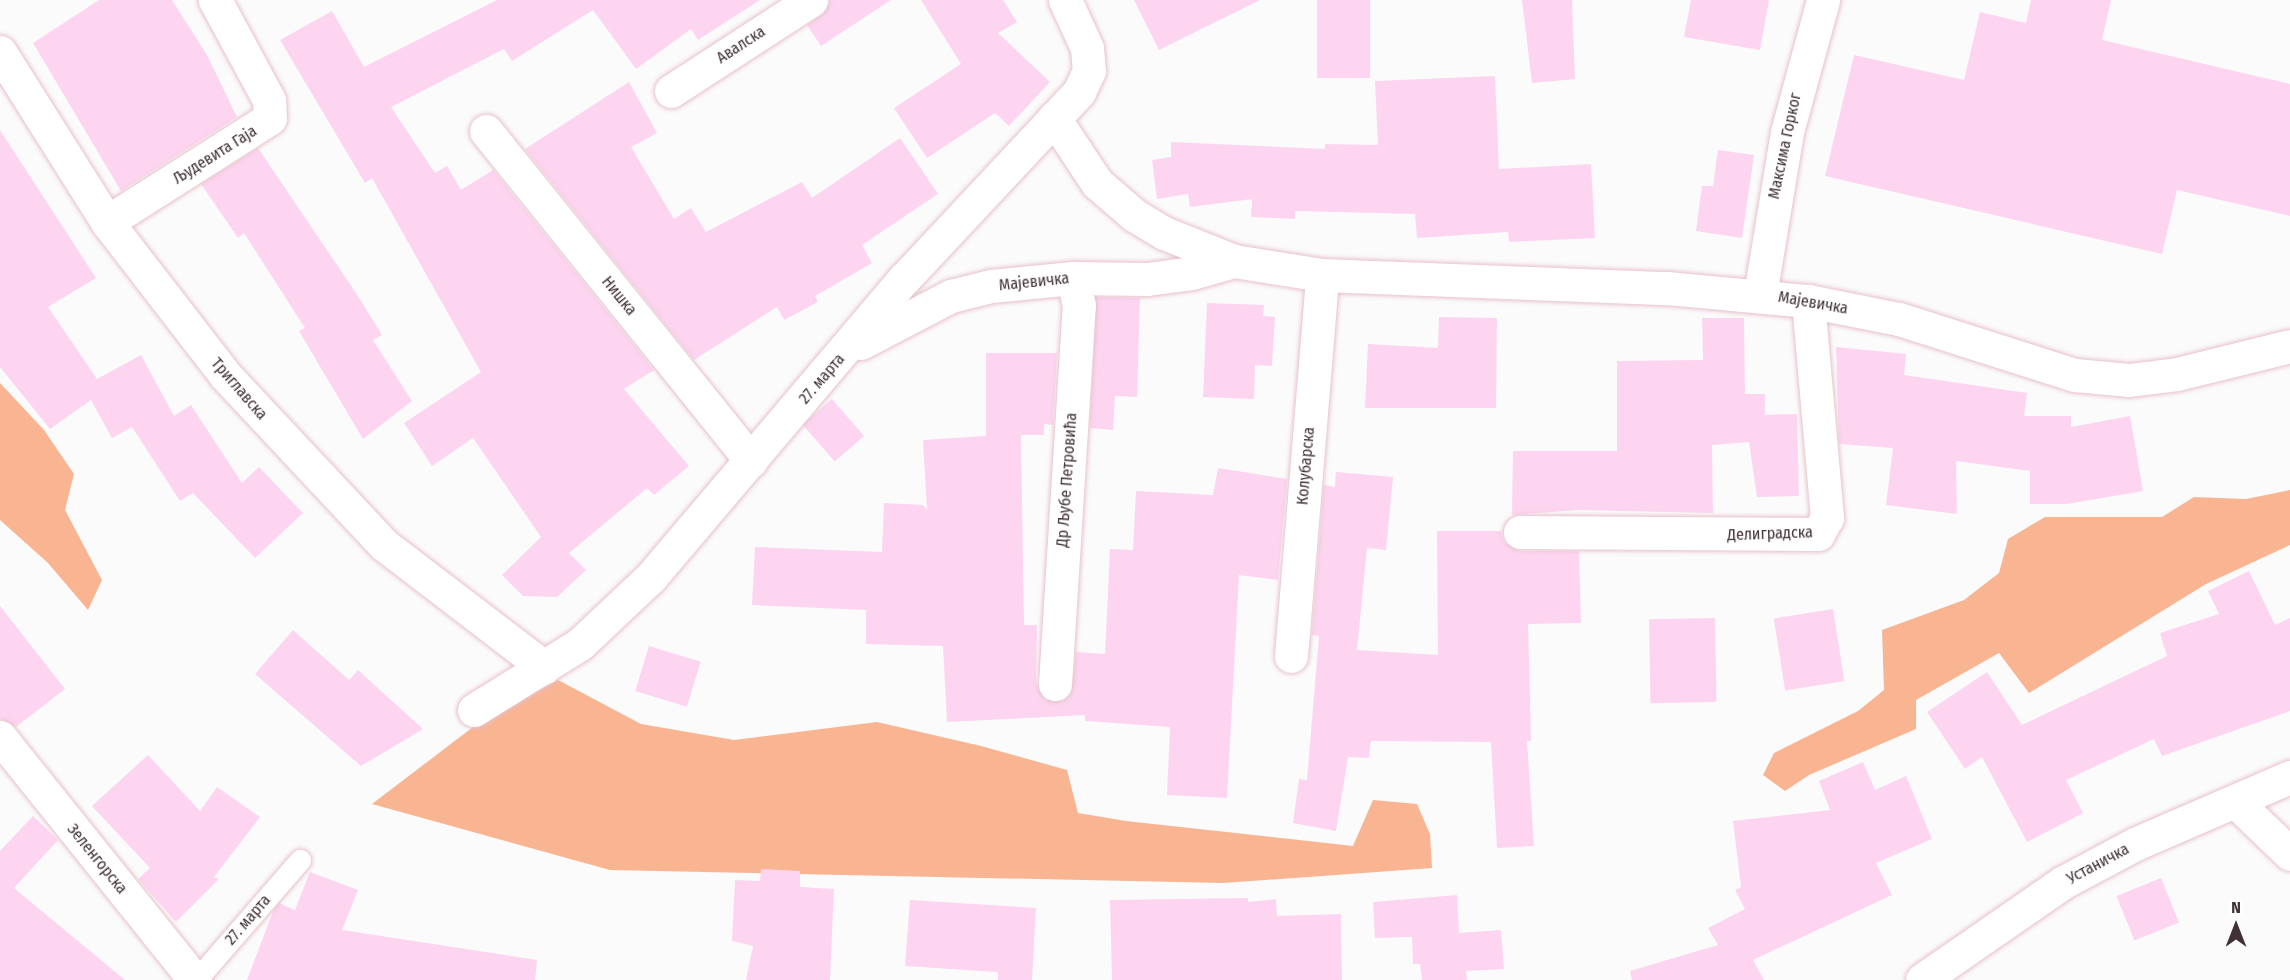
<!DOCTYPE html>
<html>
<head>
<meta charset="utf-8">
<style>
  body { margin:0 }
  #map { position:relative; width:2290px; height:980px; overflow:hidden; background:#fbfbfb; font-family:"Fira Sans Condensed",sans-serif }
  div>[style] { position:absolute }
  .forest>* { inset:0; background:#f9b492 }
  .building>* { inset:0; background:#fdd5f0; transform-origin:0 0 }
  .roads { filter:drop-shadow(0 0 2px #e7c1ca) drop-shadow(0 0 2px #e7c1ca) }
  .service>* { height:21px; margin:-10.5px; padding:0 10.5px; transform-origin:10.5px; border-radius:10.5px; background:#fff }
  .minor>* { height:33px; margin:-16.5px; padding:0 16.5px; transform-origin:16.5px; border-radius:16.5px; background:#fff }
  span { translate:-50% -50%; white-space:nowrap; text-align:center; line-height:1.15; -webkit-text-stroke:4.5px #fff; paint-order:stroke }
  .street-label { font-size:16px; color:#403135 }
  .north { position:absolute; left:2206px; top:896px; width:60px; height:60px; -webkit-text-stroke:4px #fff; paint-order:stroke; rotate:0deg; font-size:16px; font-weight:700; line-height:24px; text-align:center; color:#403135 }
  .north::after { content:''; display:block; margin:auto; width:21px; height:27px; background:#403135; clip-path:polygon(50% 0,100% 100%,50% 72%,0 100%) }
</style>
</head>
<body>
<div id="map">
  <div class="forest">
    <i style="clip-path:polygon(0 383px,44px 430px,74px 474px,65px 510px,102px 580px,88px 610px,48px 563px,0 520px)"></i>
    <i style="clip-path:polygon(2290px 490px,2290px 545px,2206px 584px,2029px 693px,1999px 653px,1916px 700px,1916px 729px,1809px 775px,1785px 791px,1763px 775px,1774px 753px,1858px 711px,1884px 690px,1882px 630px,1964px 600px,1999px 573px,2008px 539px,2045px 517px,2162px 517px,2194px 497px,2246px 499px)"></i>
    <i style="clip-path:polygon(558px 680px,641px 724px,734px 740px,877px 722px,981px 746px,1067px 770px,1078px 813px,1126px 821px,1353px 846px,1373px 800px,1417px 804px,1430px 834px,1432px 868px,1223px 883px,610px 870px,372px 804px,477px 724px)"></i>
  </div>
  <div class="building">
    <i style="clip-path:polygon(99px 0,172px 0,207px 55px,237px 117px,121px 191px,33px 43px)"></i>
    <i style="clip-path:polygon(497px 0,760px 0,698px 40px,691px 29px,636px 69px,593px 10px,512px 61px,504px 49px,391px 107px,435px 173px,447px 166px,461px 190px,493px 170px,654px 370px,624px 389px,689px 466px,654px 495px,647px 488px,569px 553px,586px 570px,557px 597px,523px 596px,502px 575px,541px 537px,473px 438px,432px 466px,404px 423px,481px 372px,372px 178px,365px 183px,280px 40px,332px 11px,364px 67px)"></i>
    <i style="clip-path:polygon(830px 0,891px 0,821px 46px,807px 25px,822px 15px)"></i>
    <i style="clip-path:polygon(921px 0,1003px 0,1017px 22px,998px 33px,1050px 82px,1009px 126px,995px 113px,927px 158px,894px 108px,961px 64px)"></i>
    <i style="clip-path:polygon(1134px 0,1260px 0,1159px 50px)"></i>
    <i style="left:1317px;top:0;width:53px;height:78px"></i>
    <i style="clip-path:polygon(1522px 0,1572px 0,1575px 79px,1532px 83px)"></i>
    <i style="clip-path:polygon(1691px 0,1769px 0,1760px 50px,1684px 37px)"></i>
    <i style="clip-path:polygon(2031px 0,2111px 0,2102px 40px,2290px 84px,2290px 216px,2177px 190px,2162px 254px,1825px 176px,1854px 55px,1964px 80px,1980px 12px,2026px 23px)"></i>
    <i style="clip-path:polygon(1495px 76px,1499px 169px,1591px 164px,1595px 238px,1509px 242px,1508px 232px,1417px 238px,1415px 214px,1295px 211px,1295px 219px,1251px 217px,1252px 199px,1190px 207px,1188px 194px,1157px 199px,1152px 160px,1171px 157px,1171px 142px,1325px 149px,1325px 144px,1378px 145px,1375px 81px)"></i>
    <i style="clip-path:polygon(629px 82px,657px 133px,631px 147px,674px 219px,691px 208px,706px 232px,802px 182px,812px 198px,900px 138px,938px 194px,862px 245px,872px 263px,815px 296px,818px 302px,784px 320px,777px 307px,694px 360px,525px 149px)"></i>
    <i style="clip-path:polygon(0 130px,96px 278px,48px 307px,97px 379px,141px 355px,174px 416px,191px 405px,242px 483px,259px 467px,303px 513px,255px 558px,193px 493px,180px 501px,132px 427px,112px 438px,91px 400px,50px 429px,0 367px)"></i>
    <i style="clip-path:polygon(258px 148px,358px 296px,382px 335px,373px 340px,412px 401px,363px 439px,299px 331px,305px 328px,244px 233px,238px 238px,201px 184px)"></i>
    <i style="clip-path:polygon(1718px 150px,1754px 155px,1742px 238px,1696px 231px,1702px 186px,1713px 186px)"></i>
    <i style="clip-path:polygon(1096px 297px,1140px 298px,1137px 397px,1115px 396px,1113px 430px,1090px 428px)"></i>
    <i style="clip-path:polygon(1207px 303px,1264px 305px,1263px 316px,1275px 317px,1272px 366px,1255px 365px,1254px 399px,1203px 397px)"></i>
    <i style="clip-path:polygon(1439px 317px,1497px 318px,1496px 408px,1365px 408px,1368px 344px,1438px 348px)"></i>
    <i style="clip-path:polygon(1702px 318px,1744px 318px,1745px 394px,1765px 394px,1765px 415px,1797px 414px,1799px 496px,1757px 497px,1749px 442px,1712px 445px,1713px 513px,1578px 510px,1512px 515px,1513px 451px,1617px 451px,1617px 361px,1703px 360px)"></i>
    <i style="clip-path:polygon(1836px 347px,1906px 354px,1904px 375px,2027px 393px,2024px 416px,2071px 416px,2071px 427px,2130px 416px,2143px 491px,2067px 504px,2030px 504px,2030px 471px,1956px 461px,1957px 514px,1886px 505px,1893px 448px,1839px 444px)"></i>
    <i style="clip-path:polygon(986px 353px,1057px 353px,1053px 425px,1044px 424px,1044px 435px,1021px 435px,1024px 625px,1037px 625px,1036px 683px,1045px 700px,1063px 701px,1071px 694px,1076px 652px,1105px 654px,1110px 549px,1133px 550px,1136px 491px,1213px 495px,1218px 468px,1287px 479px,1278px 580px,1239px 575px,1227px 798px,1167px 795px,1170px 727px,1085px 721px,1085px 715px,947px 722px,943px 646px,866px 644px,866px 610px,752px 605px,755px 547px,882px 552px,884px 503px,923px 505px,927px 510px,923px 440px,986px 436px)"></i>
    <i style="left:832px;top:399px;width:49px;height:39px;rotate:49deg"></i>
    <i style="clip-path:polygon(1336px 472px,1393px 477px,1386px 550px,1367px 548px,1357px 650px,1438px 655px,1437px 531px,1501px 531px,1504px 542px,1519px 551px,1579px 551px,1581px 623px,1528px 624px,1531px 741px,1527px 741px,1534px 846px,1497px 848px,1491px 742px,1371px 741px,1369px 758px,1348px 757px,1336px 831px,1293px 823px,1299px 779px,1307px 780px,1319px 636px,1312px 635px,1324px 485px,1335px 487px)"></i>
    <i style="clip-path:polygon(2249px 571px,2275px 625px,2290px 618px,2290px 711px,2162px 756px,2154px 739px,2066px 780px,2083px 813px,2027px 842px,1982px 757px,1965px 769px,1927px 712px,1987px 672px,2022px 725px,2167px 656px,2160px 633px,2219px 614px,2208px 591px)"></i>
    <i style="clip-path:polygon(0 606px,65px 689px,16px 727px,0 719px)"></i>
    <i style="left:1833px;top:609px;width:73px;height:60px;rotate:81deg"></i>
    <i style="left:1715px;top:618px;width:84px;height:66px;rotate:89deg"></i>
    <i style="clip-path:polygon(293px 630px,349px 680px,358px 670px,423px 729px,361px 766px,255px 674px)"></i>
    <i style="left:649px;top:646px;width:54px;height:47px;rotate:17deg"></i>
    <i style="clip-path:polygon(148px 755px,200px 811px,217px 787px,260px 817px,214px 877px,219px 879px,176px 922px,138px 879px,150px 868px,92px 806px)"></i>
    <i style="clip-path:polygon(1863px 762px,1875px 790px,1906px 776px,1932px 839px,1876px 863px,1892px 895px,1753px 960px,1764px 980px,1632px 980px,1630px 971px,1718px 945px,1708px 928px,1745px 909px,1735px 890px,1741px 887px,1733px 821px,1830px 810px,1819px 781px)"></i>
    <i style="clip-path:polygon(33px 816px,58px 840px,14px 888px,125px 980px,0 980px,0 851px)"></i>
    <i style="clip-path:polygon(761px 869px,800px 871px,800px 887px,834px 889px,830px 980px,746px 980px,753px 946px,732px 941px,735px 880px,760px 881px)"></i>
    <i style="clip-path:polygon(310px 872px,358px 890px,342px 930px,537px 960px,535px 980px,247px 980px,274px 909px,279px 903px,295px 910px)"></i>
    <i style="left:2161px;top:878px;width:48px;height:48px;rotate:68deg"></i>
    <i style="clip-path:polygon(1457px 895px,1459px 933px,1501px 930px,1504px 969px,1466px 971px,1467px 980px,1422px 980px,1420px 964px,1413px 964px,1412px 937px,1375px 938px,1373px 902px)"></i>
    <i style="clip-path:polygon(1248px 898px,1248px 902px,1276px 899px,1277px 916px,1341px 914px,1342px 980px,1112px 980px,1110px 900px)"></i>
    <i style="clip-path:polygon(910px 900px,1036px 908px,1032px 980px,998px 980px,998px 972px,905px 966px)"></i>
  </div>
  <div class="roads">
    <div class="service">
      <i style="left:196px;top:980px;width:159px;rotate:-49.1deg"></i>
    </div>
    <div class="minor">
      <i style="left:0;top:52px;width:201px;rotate:57.8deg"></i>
      <i style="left:107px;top:222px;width:195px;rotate:52.3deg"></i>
      <i style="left:226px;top:376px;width:230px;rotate:46.9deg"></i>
      <i style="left:383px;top:544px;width:203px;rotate:37.4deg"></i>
      <i style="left:671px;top:91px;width:167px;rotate:-33deg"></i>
      <i style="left:1054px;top:118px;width:78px;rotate:56.5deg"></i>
      <i style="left:1097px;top:183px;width:49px;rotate:40.9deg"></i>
      <i style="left:1134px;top:215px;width:35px;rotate:31deg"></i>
      <i style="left:1164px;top:233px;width:75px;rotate:21.8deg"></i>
      <i style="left:1234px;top:261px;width:89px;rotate:9deg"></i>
      <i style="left:1322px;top:275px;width:345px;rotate:2.2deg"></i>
      <i style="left:1667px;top:288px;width:142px;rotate:5.3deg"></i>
      <i style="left:1808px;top:301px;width:93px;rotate:11.2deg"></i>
      <i style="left:1899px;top:319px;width:185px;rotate:17.7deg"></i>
      <i style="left:2075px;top:375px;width:54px;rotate:5.3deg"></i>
      <i style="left:2129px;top:380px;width:48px;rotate:-7.1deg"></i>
      <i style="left:2177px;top:374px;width:116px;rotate:-13.9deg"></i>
      <i style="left:486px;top:131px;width:423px;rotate:51.2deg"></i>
      <i style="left:107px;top:222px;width:193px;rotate:-32.5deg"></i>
      <i style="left:270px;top:118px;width:18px;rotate:-93deg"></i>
      <i style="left:269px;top:100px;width:114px;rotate:-118.4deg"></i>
      <i style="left:1760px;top:295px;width:165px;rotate:-80.6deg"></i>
      <i style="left:1787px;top:132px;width:137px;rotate:-74.7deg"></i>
      <i style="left:861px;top:343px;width:102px;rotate:-27.6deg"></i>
      <i style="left:951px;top:296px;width:41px;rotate:-14deg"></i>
      <i style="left:991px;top:286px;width:82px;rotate:-5.6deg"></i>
      <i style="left:1073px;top:278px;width:74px;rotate:0.8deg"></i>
      <i style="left:1147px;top:279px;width:45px;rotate:-7.6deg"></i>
      <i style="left:1192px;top:273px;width:44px;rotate:-15.9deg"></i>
      <i style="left:1520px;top:532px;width:298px;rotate:0.4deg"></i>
      <i style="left:1818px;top:534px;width:18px;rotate:-61deg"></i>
      <i style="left:1827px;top:518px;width:218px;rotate:-95deg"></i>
      <i style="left:1291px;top:656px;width:382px;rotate:-85.3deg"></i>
      <i style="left:1055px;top:684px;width:379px;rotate:-86.4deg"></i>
      <i style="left:1079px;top:306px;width:29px;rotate:-102deg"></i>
      <i style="left:474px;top:710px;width:125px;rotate:-31.9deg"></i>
      <i style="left:580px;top:644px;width:98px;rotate:-43.3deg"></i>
      <i style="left:651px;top:577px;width:392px;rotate:-49.7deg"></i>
      <i style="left:905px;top:278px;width:255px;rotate:-46.9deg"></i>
      <i style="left:1079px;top:92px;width:23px;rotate:-65deg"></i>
      <i style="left:1089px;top:71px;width:23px;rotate:-95deg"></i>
      <i style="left:1087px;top:48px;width:53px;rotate:-114.6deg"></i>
      <i style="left:0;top:737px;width:312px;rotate:51.3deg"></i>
      <i style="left:2235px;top:801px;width:76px;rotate:43.9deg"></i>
      <i style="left:1922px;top:980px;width:170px;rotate:-34.7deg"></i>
      <i style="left:2062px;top:883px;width:83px;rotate:-28.1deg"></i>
      <i style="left:2135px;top:844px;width:169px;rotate:-23.4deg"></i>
    </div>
  </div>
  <div class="street-label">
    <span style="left:741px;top:45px;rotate:-33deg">Авалска</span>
    <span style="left:1785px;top:146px;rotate:-78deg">Максима Горког</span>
    <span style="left:215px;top:155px;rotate:-32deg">Људевита Гаја</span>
    <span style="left:1034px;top:282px;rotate:-6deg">Мајевичка</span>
    <span style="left:619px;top:296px;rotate:51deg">Нишка</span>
    <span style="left:1813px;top:303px;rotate:10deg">Мајевичка</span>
    <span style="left:822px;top:379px;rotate:-49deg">27. марта</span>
    <span style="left:239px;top:389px;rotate:49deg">Триглавска</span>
    <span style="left:1306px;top:466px;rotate:-85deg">Колубарска</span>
    <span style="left:1067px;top:480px;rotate:-86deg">Др Љубе Петровића</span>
    <span style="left:1770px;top:534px;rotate:-2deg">Делиградска</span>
    <span style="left:97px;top:859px;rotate:51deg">Зеленгорска</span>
    <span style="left:2098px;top:864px;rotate:-28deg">Устаничка</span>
    <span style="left:248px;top:920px;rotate:-49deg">27. марта</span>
  </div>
  <div class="north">N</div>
</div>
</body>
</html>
